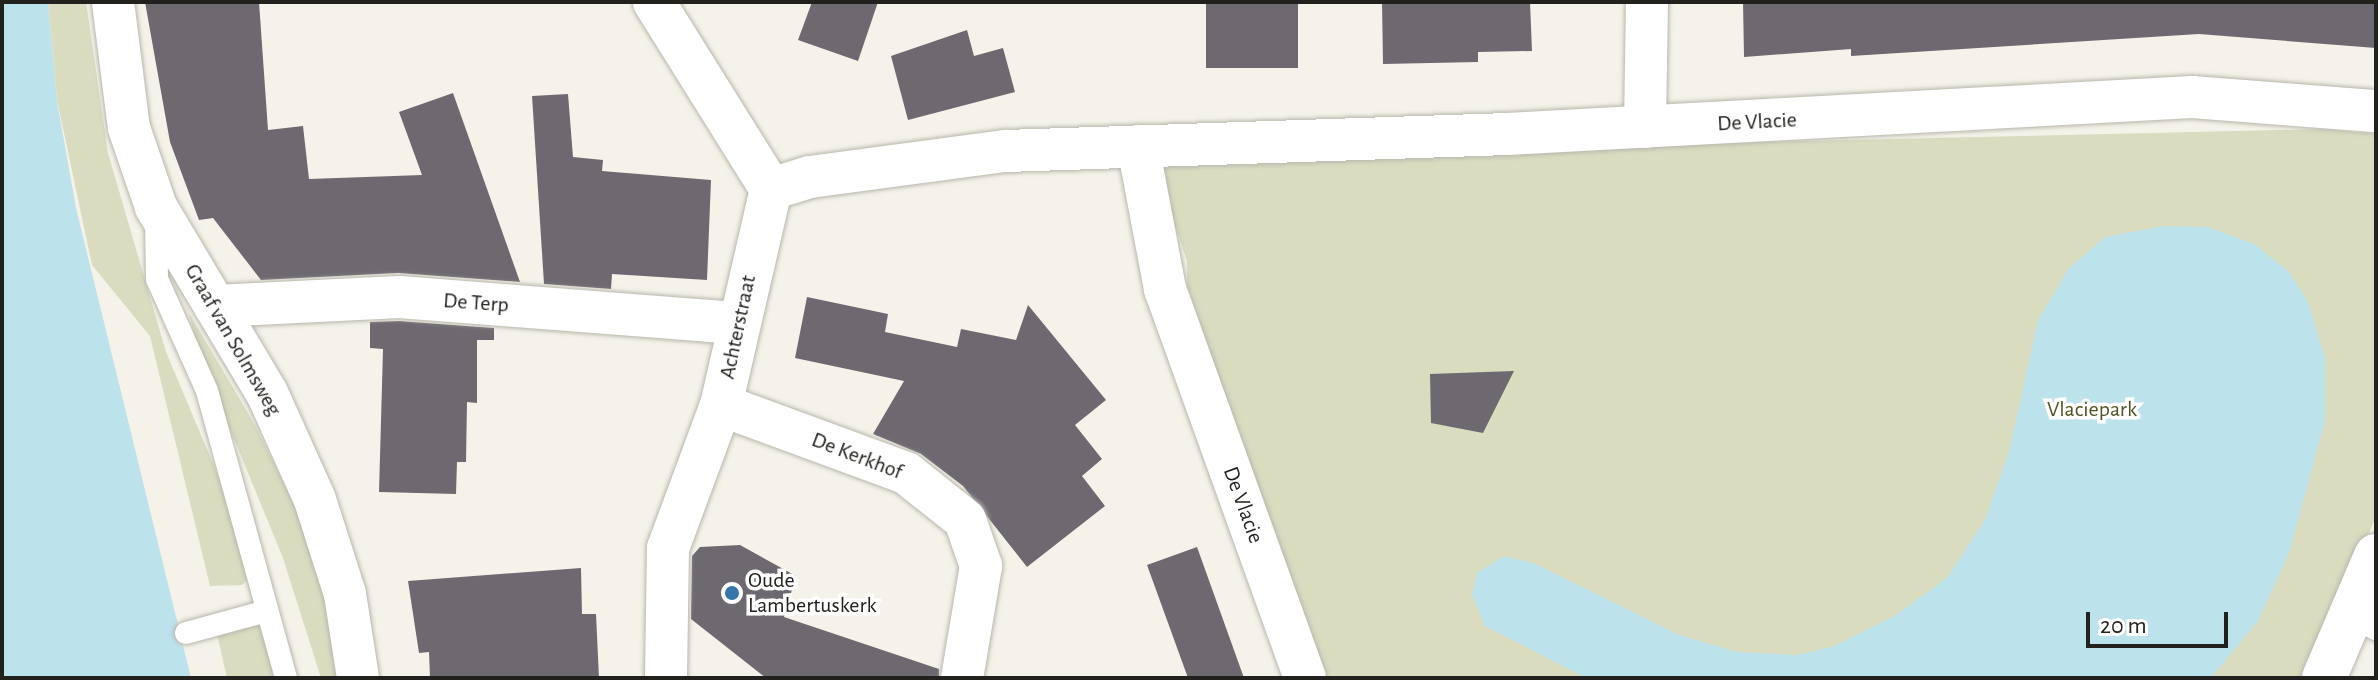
<!DOCTYPE html>
<html>
<head>
<meta charset="utf-8">
<style>
  body { margin:0 }
  #map { position:relative; width:2378px; height:680px; overflow:hidden; background:#f5f3e9; font-family:"Alegreya Sans",sans-serif }
  div>[style] { position:absolute }
  .green>* { inset:0; background:#d9dcbf }
  .water>* { inset:0; background:#bce2ec }
  .building>* { inset:0; background:#6e6971; transform-origin:0 0 }
  .roads { filter:drop-shadow(0 0 2px #b8b6ac) drop-shadow(0 0 2px #b8b6ac) }
  .service>* { height:22px; margin:-11px; padding:0 11px; transform-origin:11px; border-radius:11px; background:#fff }
  .minor>* { height:42px; margin:-21px; padding:0 21px; transform-origin:21px; border-radius:21px; background:#fff }
  .tertiary>* { height:44px; margin:-22px; padding:0 22px; transform-origin:22px; border-radius:22px; background:#fff }
  .dots>* { width:22px; height:22px; translate:-50% -50%; box-sizing:border-box; border:4px solid #fff; border-radius:50% }
  span { translate:-50% -50%; white-space:nowrap; text-align:center; line-height:1.15; -webkit-text-stroke:7px #fff; paint-order:stroke }
  .street-label { font-size:22px; color:#22211d }
  .park-label { font-size:22px; color:#515320 }
  .poi-label { font-size:22px; color:#22211d }
  .left { translate:0 -50%; text-align:left }
  .frame { position:absolute; inset:0; border:4px solid #22211d; pointer-events:none }
  .scale { position:absolute; left:2086px; top:612px; width:142px; height:36px; box-sizing:border-box; border:4px solid #22211d; border-top:0; padding-left:10px; font-size:24px; line-height:28px; white-space:nowrap; color:#22211d; -webkit-text-stroke:6px #fff; paint-order:stroke }
</style>
</head>
<body>
<div id="map">
  <div class="green">
    <i style="clip-path:polygon(48px 2px,86px 2px,108px 153px,166px 352px,258px 570px,242px 585px,210px 586px,150px 336px,92px 265px,57px 100px)"></i>
    <i style="clip-path:polygon(2325px 129px,2376px 134px,2376px 517px,2304px 678px,1324px 678px,1187px 286px,1187px 261px,1152px 156px)"></i>
    <i style="clip-path:polygon(189px 313px,255px 425px,306px 528px,336px 623px,345px 678px,321px 678px,283px 558px,198px 351px)"></i>
    <i style="clip-path:polygon(251px 618px,277px 633px,289px 678px,227px 678px,215px 625px)"></i>
  </div>
  <div class="water">
    <i style="clip-path:polygon(2px 2px,48px 2px,57px 101px,76px 208px,191px 678px,2px 678px)"></i>
    <i style="clip-path:polygon(2164px 226px,2208px 227px,2256px 245px,2289px 272px,2308px 302px,2325px 358px,2325px 421px,2289px 553px,2258px 621px,2211px 678px,1586px 678px,1485px 626px,1472px 595px,1477px 573px,1504px 556px,1536px 564px,1679px 635px,1737px 652px,1797px 655px,1832px 647px,1896px 615px,1947px 578px,1985px 520px,2009px 452px,2038px 320px,2069px 268px,2105px 237px)"></i>
  </div>
  <div class="building">
    <i style="clip-path:polygon(145px 2px,259px 2px,268px 130px,303px 126px,309px 179px,422px 175px,399px 112px,453px 93px,520px 282px,398px 273px,261px 280px,213px 218px,199px 220px,170px 142px)"></i>
    <i style="clip-path:polygon(812px 2px,878px 2px,858px 61px,798px 40px)"></i>
    <i style="left:1206px;top:2px;width:92px;height:66px"></i>
    <i style="clip-path:polygon(1382px 2px,1530px 2px,1532px 51px,1478px 52px,1478px 62px,1383px 64px)"></i>
    <i style="clip-path:polygon(1743px 2px,2376px 2px,2376px 48px,2199px 34px,1851px 56px,1851px 49px,1744px 57px)"></i>
    <i style="clip-path:polygon(967px 30px,974px 56px,1003px 48px,1015px 92px,908px 120px,891px 56px)"></i>
    <i style="clip-path:polygon(568px 94px,573px 157px,603px 160px,602px 171px,711px 180px,707px 280px,612px 274px,611px 289px,544px 284px,532px 96px)"></i>
    <i style="clip-path:polygon(807px 297px,888px 314px,885px 332px,957px 347px,961px 329px,1016px 340px,1028px 305px,1106px 400px,1075px 425px,1102px 459px,1082px 476px,1105px 506px,1027px 567px,963px 486px,921px 454px,873px 434px,904px 381px,795px 358px)"></i>
    <i style="clip-path:polygon(399px 321px,494px 328px,494px 340px,477px 340px,477px 403px,467px 402px,466px 462px,457px 462px,456px 494px,379px 492px,383px 349px,370px 348px,370px 322px)"></i>
    <i style="clip-path:polygon(1514px 371px,1483px 433px,1431px 423px,1430px 374px)"></i>
    <i style="clip-path:polygon(740px 545px,796px 576px,784px 617px,939px 669px,939px 678px,766px 678px,691px 619px,692px 556px,700px 547px)"></i>
    <i style="clip-path:polygon(1197px 547px,1244px 678px,1188px 678px,1147px 565px)"></i>
    <i style="clip-path:polygon(581px 568px,582px 614px,596px 614px,599px 678px,430px 678px,429px 652px,419px 653px,408px 581px)"></i>
  </div>
  <div class="roads">
    <div class="service">
      <i style="left:156px;top:220px;width:59px;rotate:89deg"></i>
      <i style="left:157px;top:279px;width:123px;rotate:65.9deg"></i>
      <i style="left:207px;top:391px;width:298px;rotate:74.6deg"></i>
      <i style="left:2350px;top:616px;width:29px;rotate:27deg"></i>
      <i style="left:186px;top:633px;width:84px;rotate:-15.2deg"></i>
    </div>
    <div class="minor">
      <i style="left:113px;top:2px;width:127px;rotate:82.8deg"></i>
      <i style="left:129px;top:128px;width:83px;rotate:71.1deg"></i>
      <i style="left:156px;top:207px;width:217px;rotate:59.2deg"></i>
      <i style="left:267px;top:393px;width:117px;rotate:65.8deg"></i>
      <i style="left:315px;top:500px;width:99px;rotate:72.3deg"></i>
      <i style="left:345px;top:594px;width:85px;rotate:81.2deg"></i>
      <i style="left:654px;top:2px;width:221px;rotate:58deg"></i>
      <i style="left:771px;top:189px;width:222px;rotate:103deg"></i>
      <i style="left:721px;top:405px;width:153px;rotate:110.3deg"></i>
      <i style="left:668px;top:548px;width:130px;rotate:90.9deg"></i>
      <i style="left:1645px;top:127px;width:125px;rotate:-89.1deg"></i>
      <i style="left:1138px;top:146px;width:146px;rotate:79.3deg"></i>
      <i style="left:1165px;top:289px;width:413px;rotate:70.2deg"></i>
      <i style="left:771px;top:189px;width:41px;rotate:-17.1deg"></i>
      <i style="left:810px;top:177px;width:198px;rotate:-7.6deg"></i>
      <i style="left:1006px;top:151px;width:501px;rotate:-1.94deg"></i>
      <i style="left:1507px;top:134px;width:686px;rotate:-3.09deg"></i>
      <i style="left:2192px;top:97px;width:185px;rotate:4.4deg"></i>
      <i style="left:215px;top:306px;width:184px;rotate:-2.8deg"></i>
      <i style="left:399px;top:297px;width:339px;rotate:4.4deg"></i>
      <i style="left:721px;top:405px;width:197px;rotate:20.2deg"></i>
      <i style="left:906px;top:473px;width:75px;rotate:38.5deg"></i>
      <i style="left:965px;top:520px;width:49px;rotate:70.8deg"></i>
      <i style="left:981px;top:566px;width:114px;rotate:99.6deg"></i>
    </div>
    <div class="tertiary">
      <i style="left:2324px;top:678px;width:133px;rotate:-66.9deg"></i>
    </div>
  </div>
  <div class="dots">
    <i style="left:732px;top:593px;background:#3476ac"></i>
  </div>
  <div class="street-label">
    <span style="left:1757px;top:122px;rotate:-3deg">De Vlacie</span>
    <span style="left:476px;top:303px;rotate:4deg">De Terp</span>
    <span style="left:738px;top:327px;rotate:-78deg">Achterstraat</span>
    <span style="left:233px;top:340px;rotate:60deg">Graaf van Solmsweg</span>
    <span style="left:857px;top:456px;rotate:21deg">De Kerkhof</span>
    <span style="left:1243px;top:505px;rotate:70deg">De Vlacie</span>
  </div>
  <div class="park-label">
    <span style="left:2092px;top:410px">Vlaciepark</span>
  </div>
  <div class="poi-label">
    <span class="left" style="left:748px;top:593px">Oude<br>Lambertuskerk</span>
  </div>
  <div class="frame"></div>
  <div class="scale">20 m</div>
</div>
</body>
</html>
